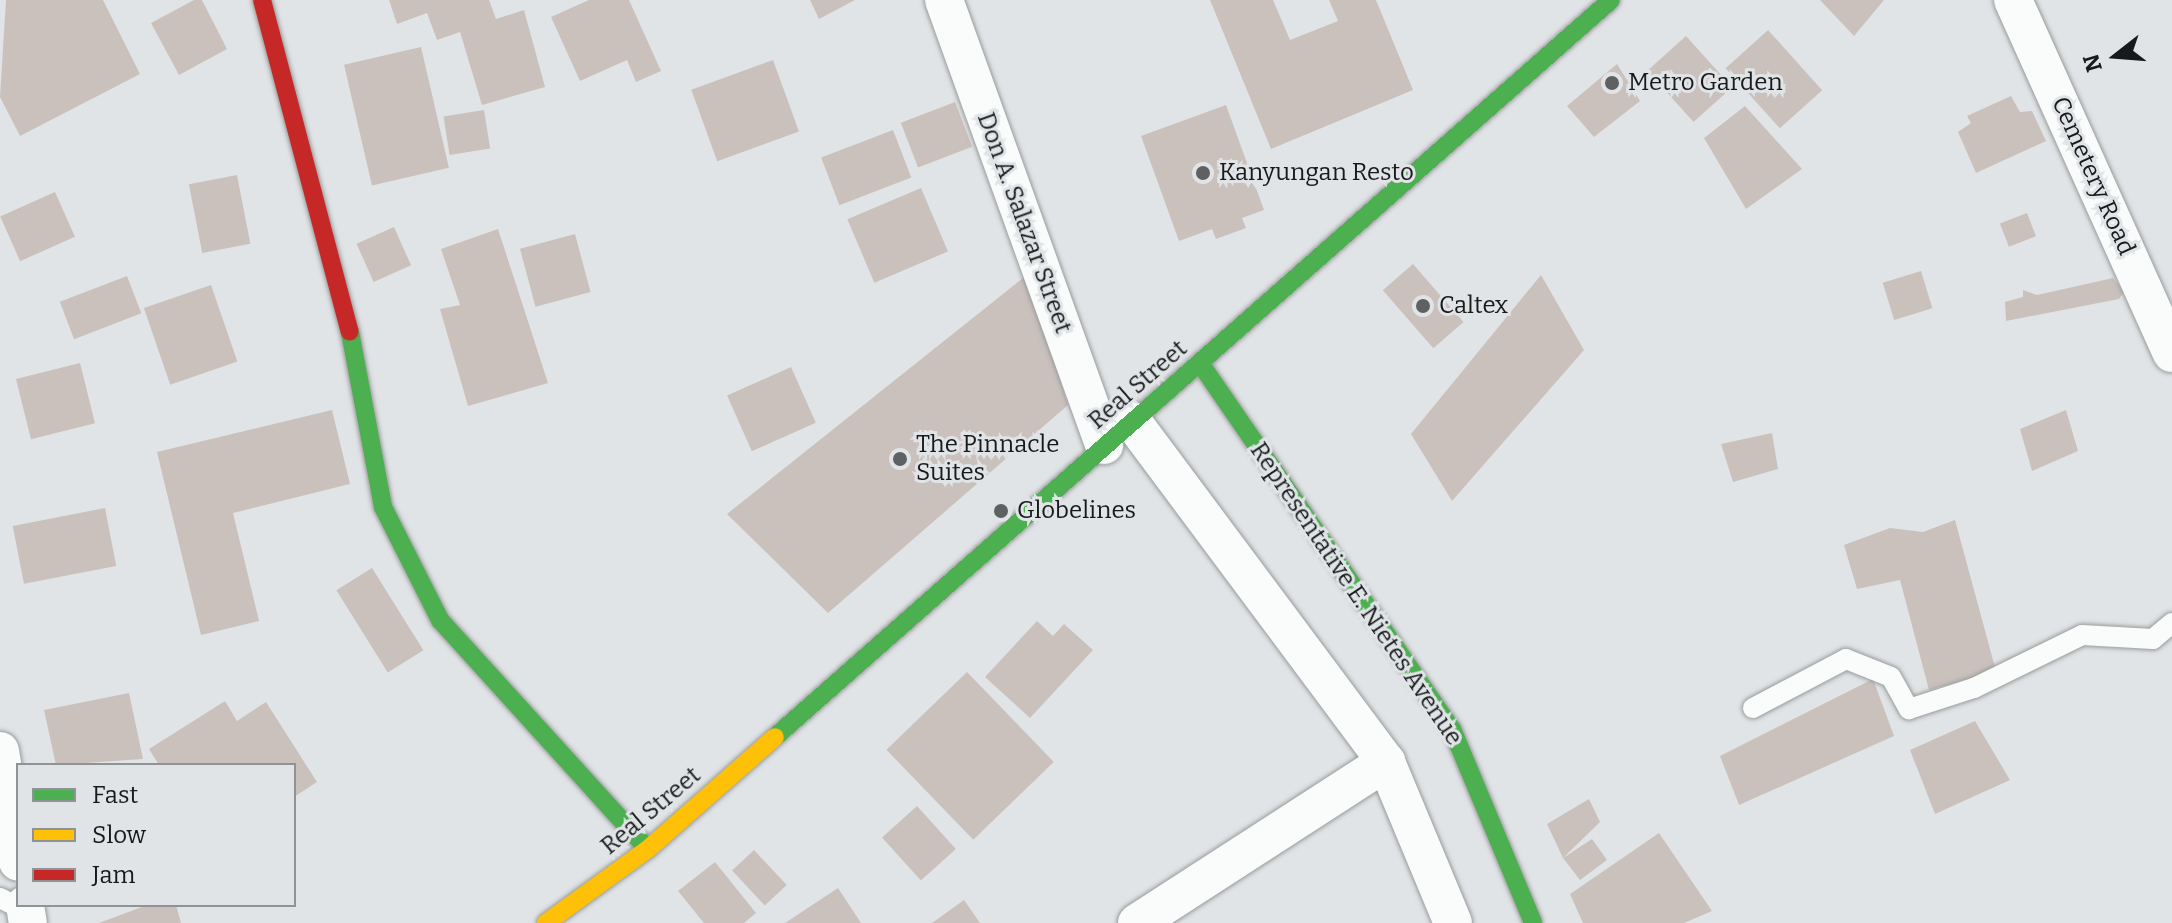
<!DOCTYPE html>
<html>
<head>
<meta charset="utf-8">
<style>
  body { margin:0 }
  #map { position:relative; width:2172px; height:923px; overflow:hidden; background:#e1e4e6; font-family:Bitter,serif }
  div>[style] { position:absolute }
  .building>* { inset:0; background:#cac1bd; transform-origin:0 0 }
  .roads { filter:drop-shadow(0 0 2px #999b9c) drop-shadow(0 0 2px #999b9c) }
  .lane>* { height:20px; margin:-10px; padding:0 10px; transform-origin:10px; border-radius:10px; background:#fafbfb }
  .street>* { height:38px; margin:-19px; padding:0 19px; transform-origin:19px; border-radius:19px; background:#fafbfb }
  .fast>* { height:18px; margin:-9px; padding:0 9px; transform-origin:9px; border-radius:9px; background:#4caf50 }
  .slow>* { height:18px; margin:-9px; padding:0 9px; transform-origin:9px; border-radius:9px; background:#ffc107 }
  .jam>* { height:18px; margin:-9px; padding:0 9px; transform-origin:9px; border-radius:9px; background:#c62828 }
  .dots>* { width:22px; height:22px; translate:-50% -50%; box-sizing:border-box; border:4px solid #e0e4e7; border-radius:50% }
  span { translate:-50% -50%; white-space:nowrap; text-align:center; line-height:1.15; -webkit-text-stroke:6px #e0e4e7; paint-order:stroke }
  .poi-label { font-size:24px; color:#17191a }
  .left { translate:0 -50%; text-align:left }
  .street-label { font-size:24px; color:#17191a }
  .legend { position:absolute; left:16px; top:763px; width:280px; height:144px; box-sizing:border-box; background:#e0e4e7; border:2px solid #909395; margin:0; padding:10px 14px; list-style:none; font-size:24px; color:#17191a }
  .legend li { display:flex; align-items:center; gap:16px; height:40px }
  .legend b { width:40px; border:2px solid #909395 }
  .north { position:absolute; left:2076px; top:16px; width:80px; height:80px; -webkit-text-stroke:6px #e0e4e7; paint-order:stroke; rotate:253deg; font-size:22px; font-weight:700; line-height:32px; text-align:center; color:#17191a }
  .north::after { content:''; display:block; margin:auto; width:28px; height:36px; background:#17191a; clip-path:polygon(50% 0,100% 100%,50% 72%,0 100%) }
</style>
</head>
<body>
<div id="map">
  <div class="building">
    <i style="clip-path:polygon(6px 0,103px 0,140px 74px,20px 136px,0 97px)"></i>
    <i style="clip-path:polygon(194px 0,202px 0,227px 49px,179px 75px,151px 23px)"></i>
    <i style="clip-path:polygon(389px 0,489px 0,496px 19px,524px 10px,545px 87px,482px 105px,460px 32px,437px 40px,427px 13px,397px 24px)"></i>
    <i style="clip-path:polygon(589px 0,629px 0,661px 71px,636px 82px,627px 60px,580px 81px,551px 17px)"></i>
    <i style="clip-path:polygon(810px 0,855px 0,819px 19px)"></i>
    <i style="clip-path:polygon(1210px 0,1273px 0,1290px 40px,1338px 21px,1329px 0,1376px 0,1413px 90px,1271px 149px)"></i>
    <i style="clip-path:polygon(1820px 0,1884px 0,1854px 36px)"></i>
    <i style="left:1768px;top:30px;width:81px;height:57px;rotate:48deg"></i>
    <i style="left:1686px;top:36px;width:69px;height:52px;rotate:48deg"></i>
    <i style="left:421px;top:47px;width:124px;height:79px;rotate:77deg"></i>
    <i style="left:773px;top:60px;width:76px;height:87px;rotate:70deg"></i>
    <i style="clip-path:polygon(1617px 64px,1640px 101px,1594px 137px,1567px 106px)"></i>
    <i style="clip-path:polygon(2011px 96px,2020px 112px,2032px 111px,2046px 141px,1976px 173px,1958px 132px,1971px 123px,1967px 116px)"></i>
    <i style="left:955px;top:102px;width:48px;height:58px;rotate:69deg"></i>
    <i style="clip-path:polygon(1226px 105px,1264px 210px,1242px 218px,1246px 228px,1216px 239px,1212px 229px,1179px 241px,1141px 136px)"></i>
    <i style="clip-path:polygon(1745px 106px,1802px 169px,1746px 209px,1704px 138px)"></i>
    <i style="left:484px;top:110px;width:39px;height:41px;rotate:81deg"></i>
    <i style="left:893px;top:130px;width:51px;height:77px;rotate:69deg"></i>
    <i style="left:237px;top:175px;width:70px;height:49px;rotate:79deg"></i>
    <i style="left:921px;top:188px;width:69px;height:80px;rotate:67deg"></i>
    <i style="left:55px;top:192px;width:49px;height:60px;rotate:66deg"></i>
    <i style="left:2027px;top:213px;width:25px;height:29px;rotate:69deg"></i>
    <i style="left:394px;top:227px;width:42px;height:41px;rotate:66deg"></i>
    <i style="clip-path:polygon(498px 229px,548px 383px,468px 406px,440px 309px,460px 305px,441px 249px)"></i>
    <i style="left:575px;top:234px;width:60px;height:57px;rotate:75deg"></i>
    <i style="left:1413px;top:264px;width:77px;height:40px;rotate:49deg"></i>
    <i style="left:1921px;top:271px;width:39px;height:40px;rotate:73deg"></i>
    <i style="clip-path:polygon(1028px 274px,1068px 405px,828px 613px,727px 514px)"></i>
    <i style="clip-path:polygon(1541px 275px,1584px 350px,1452px 501px,1411px 434px)"></i>
    <i style="left:127px;top:276px;width:40px;height:72px;rotate:69deg"></i>
    <i style="clip-path:polygon(2113px 278px,2124px 292px,2119px 299px,2006px 321px,2005px 302px,2023px 297px,2023px 290px,2037px 295px)"></i>
    <i style="left:211px;top:285px;width:81px;height:71px;rotate:71deg"></i>
    <i style="left:80px;top:363px;width:62px;height:66px;rotate:76deg"></i>
    <i style="left:791px;top:367px;width:61px;height:70px;rotate:66deg"></i>
    <i style="clip-path:polygon(332px 410px,350px 484px,233px 513px,259px 621px,201px 635px,157px 452px)"></i>
    <i style="clip-path:polygon(2066px 410px,2078px 451px,2032px 471px,2020px 429px)"></i>
    <i style="clip-path:polygon(1772px 433px,1778px 469px,1733px 482px,1721px 444px)"></i>
    <i style="left:105px;top:508px;width:59px;height:94px;rotate:79deg"></i>
    <i style="clip-path:polygon(1955px 520px,1996px 671px,1929px 690px,1900px 580px,1857px 589px,1844px 545px,1890px 528px,1923px 532px)"></i>
    <i style="left:372px;top:568px;width:97px;height:42px;rotate:58deg"></i>
    <i style="clip-path:polygon(1037px 621px,1053px 636px,1064px 624px,1093px 650px,1030px 718px,985px 677px)"></i>
    <i style="left:967px;top:672px;width:125px;height:112px;rotate:46deg"></i>
    <i style="clip-path:polygon(1873px 679px,1894px 736px,1739px 805px,1720px 756px)"></i>
    <i style="clip-path:polygon(129px 693px,143px 759px,56px 765px,44px 710px)"></i>
    <i style="clip-path:polygon(225px 701px,237px 721px,266px 702px,317px 782px,294px 797px,294px 765px,159px 765px,149px 749px)"></i>
    <i style="clip-path:polygon(1975px 721px,2010px 780px,1935px 814px,1910px 750px)"></i>
    <i style="clip-path:polygon(1589px 799px,1600px 822px,1563px 858px,1592px 839px,1607px 860px,1580px 880px,1563px 858px,1547px 824px)"></i>
    <i style="left:917px;top:806px;width:58px;height:47px;rotate:48deg"></i>
    <i style="clip-path:polygon(1659px 833px,1712px 911px,1684px 923px,1583px 923px,1570px 894px)"></i>
    <i style="left:754px;top:850px;width:48px;height:30px;rotate:47deg"></i>
    <i style="clip-path:polygon(715px 862px,756px 913px,744px 923px,704px 923px,678px 891px)"></i>
    <i style="clip-path:polygon(838px 888px,861px 923px,785px 923px)"></i>
    <i style="clip-path:polygon(964px 900px,980px 923px,932px 923px)"></i>
    <i style="clip-path:polygon(147px 905px,176px 905px,181px 923px,99px 923px)"></i>
  </div>
  <div class="roads">
    <div class="lane">
      <i style="left:1753px;top:708px;width:105px;rotate:-27.8deg"></i>
      <i style="left:1846px;top:659px;width:48px;rotate:21.8deg"></i>
      <i style="left:1891px;top:677px;width:37px;rotate:61deg"></i>
      <i style="left:1909px;top:709px;width:68px;rotate:-17.9deg"></i>
      <i style="left:1974px;top:688px;width:120px;rotate:-26.1deg"></i>
      <i style="left:2082px;top:635px;width:71px;rotate:3.2deg"></i>
      <i style="left:2153px;top:639px;width:25px;rotate:-40deg"></i>
      <i style="left:0;top:898px;width:29px;rotate:27deg"></i>
    </div>
    <div class="street">
      <i style="left:944px;top:0;width:473px;rotate:70.2deg"></i>
      <i style="left:2013px;top:0;width:387px;rotate:65.8deg"></i>
      <i style="left:1132px;top:421px;width:425px;rotate:53.3deg"></i>
      <i style="left:1386px;top:762px;width:174px;rotate:67.4deg"></i>
      <i style="left:0;top:751px;width:112px;rotate:80.8deg"></i>
      <i style="left:25px;top:905px;width:18px;rotate:81deg"></i>
      <i style="left:1137px;top:923px;width:297px;rotate:-32.9deg"></i>
    </div>
    <div class="fast">
      <i style="left:350px;top:332px;width:178px;rotate:79.3deg"></i>
      <i style="left:383px;top:507px;width:127px;rotate:63.2deg"></i>
      <i style="left:440px;top:620px;width:309px;rotate:47.8deg"></i>
      <i style="left:1200px;top:363px;width:444px;rotate:55.5deg"></i>
      <i style="left:1452px;top:729px;width:210px;rotate:67.3deg"></i>
      <i style="left:775px;top:737px;width:1114px;rotate:-41.4deg"></i>
    </div>
    <div class="slow">
      <i style="left:546px;top:923px;width:126px;rotate:-36deg"></i>
      <i style="left:648px;top:849px;width:169px;rotate:-41.4deg"></i>
    </div>
    <div class="jam">
      <i style="left:262px;top:0;width:343px;rotate:75.2deg"></i>
    </div>
  </div>
  <div class="dots">
    <i style="left:1612px;top:83px;background:#5e6061"></i>
    <i style="left:1203px;top:173px;background:#5e6061"></i>
    <i style="left:1423px;top:306px;background:#5e6061"></i>
    <i style="left:900px;top:459px;background:#5e6061"></i>
    <i style="left:1001px;top:511px;background:#5e6061"></i>
  </div>
  <div class="poi-label">
    <span class="left" style="left:1628px;top:83px">Metro Garden</span>
    <span class="left" style="left:1219px;top:173px">Kanyungan Resto</span>
    <span class="left" style="left:1439px;top:306px">Caltex</span>
    <span class="left" style="left:916px;top:459px">The Pinnacle<br>Suites</span>
    <span class="left" style="left:1017px;top:511px">Globelines</span>
  </div>
  <div class="street-label">
    <span style="left:2093px;top:176px;rotate:66deg">Cemetery Road</span>
    <span style="left:1024px;top:223px;rotate:70deg">Don A. Salazar Street</span>
    <span style="left:1138px;top:385px;rotate:-41deg">Real Street</span>
    <span style="left:1356px;top:594px;rotate:56deg">Representative E. Nietes Avenue</span>
    <span style="left:651px;top:811px;rotate:-40deg">Real Street</span>
  </div>
  <ul class="legend">
  <li><b style="height:10px;background:#4caf50"></b>Fast</li>
  <li><b style="height:10px;background:#ffc107"></b>Slow</li>
  <li><b style="height:10px;background:#c62828"></b>Jam</li>
  </ul>
  <div class="north">N</div>
</div>
</body>
</html>
